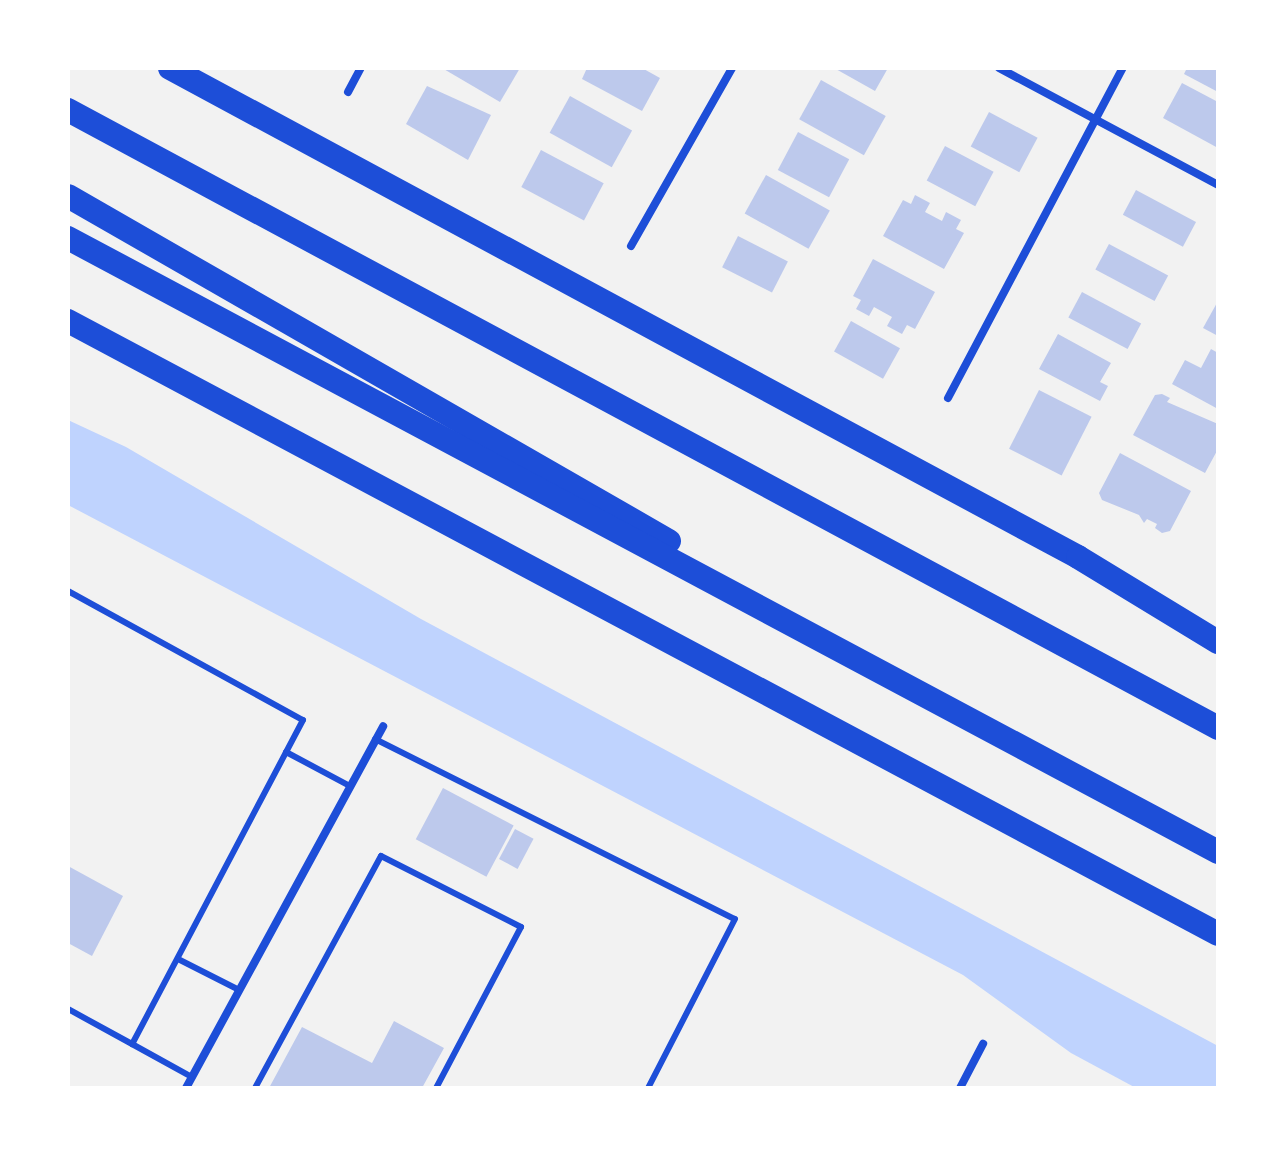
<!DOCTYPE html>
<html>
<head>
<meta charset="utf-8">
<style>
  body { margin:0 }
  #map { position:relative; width:1286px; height:1156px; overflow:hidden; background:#f2f2f2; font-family:"Noto Sans",sans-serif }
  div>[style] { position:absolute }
  .water>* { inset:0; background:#bfd3fe }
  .building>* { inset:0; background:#bdc9ec; transform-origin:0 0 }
  .service>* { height:6px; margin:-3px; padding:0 3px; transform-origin:3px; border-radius:3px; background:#1d4ed8 }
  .minor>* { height:8px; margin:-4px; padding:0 4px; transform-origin:4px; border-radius:4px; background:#1d4ed8 }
  .motorway>* { height:24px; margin:-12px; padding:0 12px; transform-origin:12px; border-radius:12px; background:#1d4ed8 }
  span { translate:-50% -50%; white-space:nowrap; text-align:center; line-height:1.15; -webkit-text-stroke:6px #fff; paint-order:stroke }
  .frame { position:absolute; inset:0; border:70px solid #fff; pointer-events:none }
</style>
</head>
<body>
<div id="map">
  <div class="water">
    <i style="clip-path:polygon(68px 420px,126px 447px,421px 619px,1218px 1046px,1218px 1088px,1136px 1088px,1071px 1053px,963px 975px,68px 505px)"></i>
  </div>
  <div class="building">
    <i style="clip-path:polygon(442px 68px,520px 68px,500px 102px)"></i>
    <i style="clip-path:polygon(587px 68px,642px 68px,660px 78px,642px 111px,582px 79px)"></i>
    <i style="clip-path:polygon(834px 68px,888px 68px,875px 91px)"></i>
    <i style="clip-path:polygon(1187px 68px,1218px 68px,1218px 92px,1184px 74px)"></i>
    <i style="left:821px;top:80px;width:74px;height:45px;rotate:29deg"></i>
    <i style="clip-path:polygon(1182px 83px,1218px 102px,1218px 148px,1163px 118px)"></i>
    <i style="clip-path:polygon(427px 86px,491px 115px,468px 160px,406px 124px)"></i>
    <i style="left:570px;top:96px;width:71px;height:42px;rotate:29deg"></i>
    <i style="left:989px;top:112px;width:55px;height:39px;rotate:28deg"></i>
    <i style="left:798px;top:132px;width:58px;height:43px;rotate:28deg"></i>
    <i style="left:945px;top:146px;width:55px;height:39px;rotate:28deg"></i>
    <i style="left:541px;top:150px;width:71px;height:42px;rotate:28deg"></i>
    <i style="left:766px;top:175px;width:73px;height:44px;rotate:29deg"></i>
    <i style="left:1136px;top:190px;width:68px;height:28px;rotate:28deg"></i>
    <i style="clip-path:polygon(915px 195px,930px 203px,925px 212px,942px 221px,946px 212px,961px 220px,956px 229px,964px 233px,944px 269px,883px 236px,903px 200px,911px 204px)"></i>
    <i style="left:738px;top:236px;width:56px;height:35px;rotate:27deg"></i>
    <i style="left:1109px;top:244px;width:67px;height:29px;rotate:28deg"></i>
    <i style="clip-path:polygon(873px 259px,935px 292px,915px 329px,907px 325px,902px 334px,887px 326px,892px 317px,874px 307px,869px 316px,856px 309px,861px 300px,853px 296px)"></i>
    <i style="left:1082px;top:292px;width:67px;height:29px;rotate:28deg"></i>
    <i style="clip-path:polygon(1218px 301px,1218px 336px,1203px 328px)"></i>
    <i style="left:851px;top:321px;width:56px;height:35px;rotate:29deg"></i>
    <i style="clip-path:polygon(1058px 334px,1111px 363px,1100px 382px,1108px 386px,1100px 401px,1039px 369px)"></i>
    <i style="clip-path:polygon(1211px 349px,1218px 353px,1218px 409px,1172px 384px,1185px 360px,1201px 368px)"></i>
    <i style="left:1039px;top:390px;width:59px;height:66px;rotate:27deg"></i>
    <i style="clip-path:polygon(1162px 394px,1170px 398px,1167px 402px,1218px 424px,1218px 449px,1205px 473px,1133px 435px,1155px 395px)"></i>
    <i style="clip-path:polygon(1120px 453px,1191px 491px,1170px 531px,1162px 533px,1155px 528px,1157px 524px,1147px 519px,1144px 523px,1139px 515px,1102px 500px,1099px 493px)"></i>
    <i style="left:443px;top:788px;width:80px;height:58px;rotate:28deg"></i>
    <i style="left:515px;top:829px;width:21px;height:34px;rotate:28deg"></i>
    <i style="clip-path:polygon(68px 866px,123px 896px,92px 956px,68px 943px)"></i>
    <i style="clip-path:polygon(394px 1021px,444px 1048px,422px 1088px,269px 1088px,302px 1027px,372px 1063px)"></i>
  </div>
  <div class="service">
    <i style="left:68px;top:591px;width:268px;rotate:28.8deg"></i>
    <i style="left:303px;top:720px;width:366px;rotate:117.8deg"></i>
    <i style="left:132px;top:1044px;width:73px;rotate:-151.3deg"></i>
    <i style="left:375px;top:739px;width:402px;rotate:26.6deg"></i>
    <i style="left:735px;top:919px;width:190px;rotate:117.2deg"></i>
    <i style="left:286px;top:752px;width:72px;rotate:28deg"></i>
    <i style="left:178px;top:959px;width:68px;rotate:26.9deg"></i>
    <i style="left:132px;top:1044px;width:68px;rotate:28.8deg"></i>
    <i style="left:255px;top:1088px;width:264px;rotate:-61.5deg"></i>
    <i style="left:381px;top:856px;width:157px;rotate:26.9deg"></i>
    <i style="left:521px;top:927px;width:182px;rotate:117.8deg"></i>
  </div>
  <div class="minor">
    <i style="left:999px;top:68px;width:248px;rotate:28.1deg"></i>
    <i style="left:348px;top:92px;width:27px;rotate:-62deg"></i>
    <i style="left:631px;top:246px;width:205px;rotate:-60.4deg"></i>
    <i style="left:948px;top:398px;width:374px;rotate:-62.1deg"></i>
    <i style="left:186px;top:1088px;width:412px;rotate:-61.4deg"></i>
    <i style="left:960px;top:1088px;width:50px;rotate:-62.4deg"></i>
  </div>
  <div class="motorway">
    <i style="left:170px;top:68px;width:1031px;rotate:28.3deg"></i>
    <i style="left:1078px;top:557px;width:164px;rotate:31.3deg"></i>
    <i style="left:68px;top:110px;width:1306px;rotate:28.25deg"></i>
    <i style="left:68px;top:196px;width:693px;rotate:29.86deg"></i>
    <i style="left:68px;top:238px;width:1304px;rotate:28.1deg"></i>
    <i style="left:68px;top:321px;width:1303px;rotate:28.06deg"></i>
  </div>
  <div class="frame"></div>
</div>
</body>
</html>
